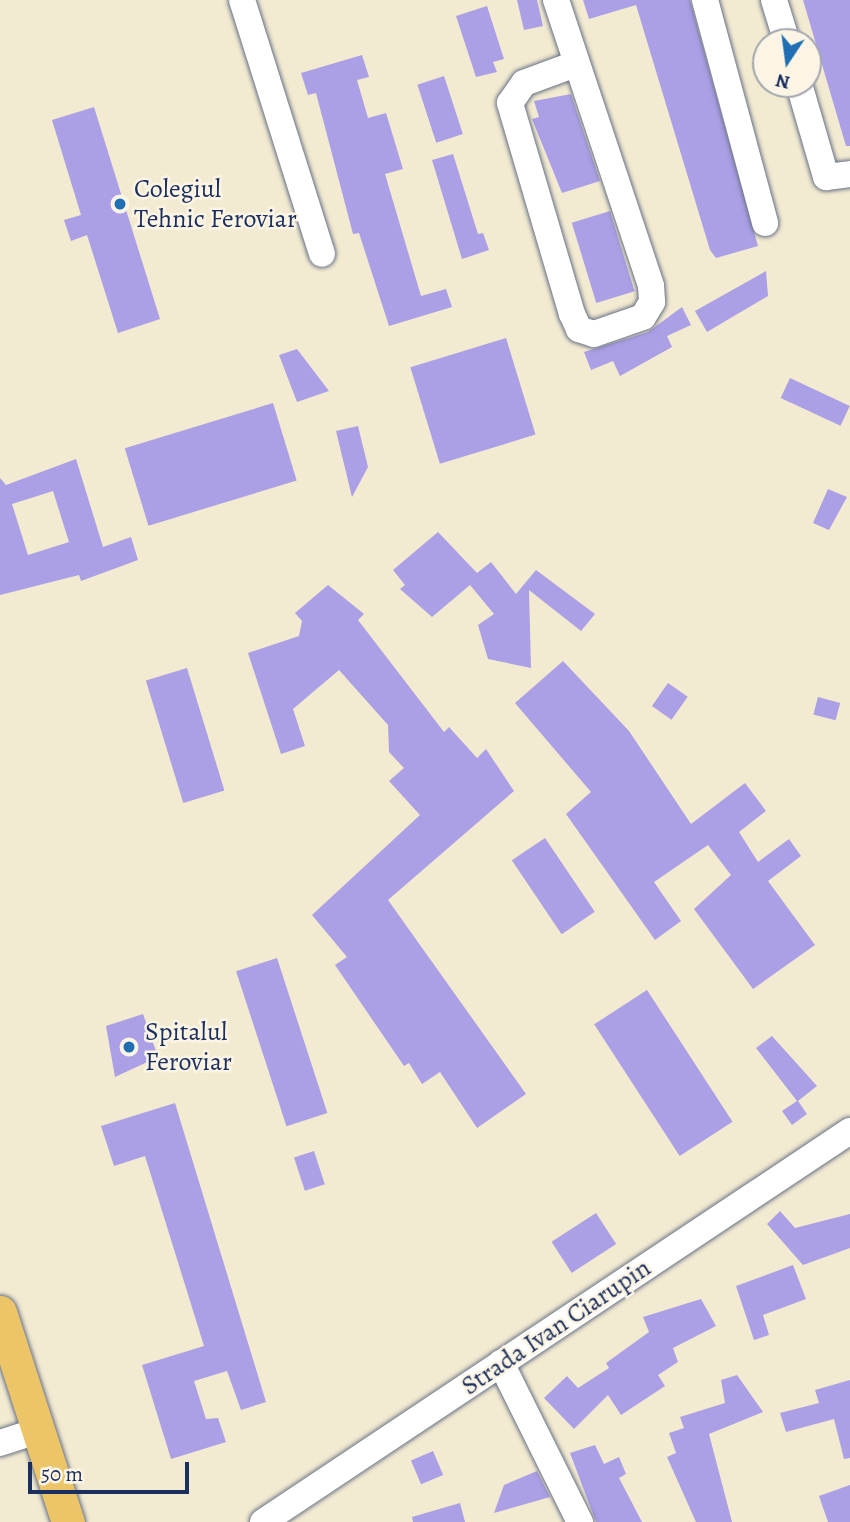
<!DOCTYPE html>
<html>
<head>
<meta charset="utf-8">
<style>
  body { margin:0 }
  #map { position:relative; width:850px; height:1522px; overflow:hidden; background:#f3ebd1; font-family:Alegreya,serif }
  div>[style] { position:absolute }
  .building>* { inset:0; background:#ab9fe5; transform-origin:0 0 }
  .roads { filter:drop-shadow(0 0 2px #677186) drop-shadow(0 0 2px #677186) }
  .minor>* { height:26px; margin:-13px; padding:0 13px; transform-origin:13px; border-radius:13px; background:#fff }
  .major>* { height:33px; margin:-16.5px; padding:0 16.5px; transform-origin:16.5px; border-radius:16.5px; background:#edc569 }
  .dots>* { width:19px; height:19px; translate:-50% -50%; box-sizing:border-box; border:4px solid #fcf5e5; border-radius:50% }
  span { translate:-50% -50%; white-space:nowrap; text-align:center; line-height:1.15; -webkit-text-stroke:5px #fcf5e5; paint-order:stroke }
  .poi-label { font-size:26px; color:#1b2f5e }
  .left { translate:0 -50%; text-align:left }
  .street-label { font-size:26px; color:#1b2f5e }
  .north { position:absolute; left:752px; top:28px; width:70px; height:70px; box-sizing:border-box; background:#fcf5e5; border:2px solid #a2a6af; border-radius:50%; rotate:193deg; font-size:19px; font-weight:700; line-height:28px; text-align:center; color:#1b2f5e }
  .north::after { content:''; display:block; margin:auto; width:24px; height:32px; background:#1f6fb2; clip-path:polygon(50% 0,100% 100%,50% 72%,0 100%) }
  .scale { position:absolute; left:28px; top:1462px; width:161px; height:32px; box-sizing:border-box; border:4px solid #1b2f5e; border-top:0; padding-left:9px; font-size:21px; line-height:24px; white-space:nowrap; color:#1b2f5e; -webkit-text-stroke:5px #fcf5e5; paint-order:stroke }
</style>
</head>
<body>
<div id="map">
  <div class="building">
    <i style="clip-path:polygon(517px 0,537px 0,543px 26px,524px 30px)"></i>
    <i style="clip-path:polygon(583px 0,690px 0,758px 246px,716px 258px,710px 250px,636px 5px,589px 19px)"></i>
    <i style="clip-path:polygon(803px 0,850px 0,850px 146px,846px 146px)"></i>
    <i style="clip-path:polygon(487px 6px,504px 59px,493px 62px,497px 72px,476px 77px,456px 16px)"></i>
    <i style="clip-path:polygon(362px 55px,369px 77px,357px 80px,368px 118px,386px 113px,403px 169px,385px 174px,421px 296px,446px 289px,452px 307px,389px 326px,359px 233px,353px 234px,316px 93px,308px 95px,301px 73px)"></i>
    <i style="left:444px;top:76px;width:61px;height:28px;rotate:72deg"></i>
    <i style="clip-path:polygon(571px 94px,600px 181px,562px 193px,532px 119px,539px 117px,534px 101px)"></i>
    <i style="clip-path:polygon(94px 107px,160px 319px,118px 333px,87px 235px,71px 241px,64px 220px,81px 215px,52px 120px)"></i>
    <i style="clip-path:polygon(453px 154px,478px 234px,483px 233px,489px 250px,462px 259px,432px 160px)"></i>
    <i style="left:610px;top:211px;width:84px;height:40px;rotate:73deg"></i>
    <i style="clip-path:polygon(766px 271px,768px 296px,707px 332px,695px 311px)"></i>
    <i style="clip-path:polygon(682px 307px,691px 325px,667px 336px,672px 347px,620px 376px,613px 361px,591px 370px,584px 352px,648px 332px)"></i>
    <i style="left:506px;top:338px;width:101px;height:100px;rotate:73deg"></i>
    <i style="clip-path:polygon(297px 349px,329px 391px,297px 402px,279px 355px)"></i>
    <i style="left:790px;top:378px;width:66px;height:22px;rotate:25deg"></i>
    <i style="left:273px;top:403px;width:81px;height:155px;rotate:73deg"></i>
    <i style="clip-path:polygon(358px 426px,368px 467px,352px 497px,336px 431px)"></i>
    <i style="clip-path:polygon(evenodd,76px 459px,103px 547px,131px 537px,138px 560px,81px 581px,79px 575px,0 595px,0 478px,6px 485px,76px 459px,53px 491px,69px 542px,28px 555px,12px 504px,53px 491px)"></i>
    <i style="clip-path:polygon(828px 489px,847px 497px,829px 530px,813px 523px)"></i>
    <i style="clip-path:polygon(438px 532px,477px 573px,491px 562px,516px 594px,536px 570px,595px 614px,581px 631px,529px 590px,531px 668px,488px 659px,478px 625px,494px 614px,470px 585px,432px 617px,400px 589px,405px 585px,393px 570px)"></i>
    <i style="clip-path:polygon(328px 585px,364px 614px,358px 620px,444px 732px,449px 727px,477px 758px,486px 749px,514px 791px,388px 900px,526px 1094px,477px 1128px,440px 1072px,422px 1084px,409px 1063px,404px 1066px,335px 965px,347px 957px,312px 915px,420px 815px,389px 781px,404px 768px,389px 752px,388px 725px,339px 670px,293px 709px,305px 746px,281px 754px,248px 653px,299px 636px,302px 621px,295px 613px)"></i>
    <i style="clip-path:polygon(563px 661px,629px 731px,691px 824px,745px 783px,766px 811px,739px 832px,758px 862px,789px 839px,801px 856px,768px 881px,815px 945px,753px 989px,694px 909px,731px 875px,708px 845px,654px 882px,681px 921px,655px 940px,566px 814px,591px 792px,515px 703px)"></i>
    <i style="left:187px;top:668px;width:128px;height:43px;rotate:73deg"></i>
    <i style="left:668px;top:683px;width:24px;height:28px;rotate:35deg"></i>
    <i style="left:818px;top:697px;width:23px;height:18px;rotate:15deg"></i>
    <i style="left:545px;top:838px;width:89px;height:40px;rotate:56deg"></i>
    <i style="left:277px;top:958px;width:163px;height:43px;rotate:72deg"></i>
    <i style="left:647px;top:990px;width:157px;height:63px;rotate:57deg"></i>
    <i style="clip-path:polygon(143px 1014px,158px 1057px,115px 1077px,106px 1026px)"></i>
    <i style="clip-path:polygon(772px 1036px,817px 1086px,798px 1101px,807px 1114px,792px 1125px,782px 1111px,797px 1101px,756px 1048px)"></i>
    <i style="clip-path:polygon(175px 1103px,266px 1402px,241px 1410px,227px 1371px,194px 1381px,206px 1419px,218px 1418px,226px 1442px,171px 1459px,142px 1365px,204px 1346px,145px 1156px,114px 1166px,101px 1126px)"></i>
    <i style="left:314px;top:1151px;width:35px;height:21px;rotate:72deg"></i>
    <i style="clip-path:polygon(780px 1211px,795px 1228px,850px 1214px,850px 1248px,803px 1265px,767px 1224px)"></i>
    <i style="left:596px;top:1213px;width:37px;height:53px;rotate:57deg"></i>
    <i style="clip-path:polygon(793px 1265px,806px 1299px,763px 1315px,769px 1335px,754px 1340px,736px 1286px)"></i>
    <i style="clip-path:polygon(701px 1299px,716px 1326px,673px 1348px,678px 1362px,658px 1375px,665px 1386px,621px 1415px,608px 1395px,574px 1429px,544px 1398px,567px 1376px,578px 1388px,609px 1368px,606px 1363px,649px 1332px,643px 1317px)"></i>
    <i style="clip-path:polygon(737px 1375px,763px 1412px,709px 1434px,732px 1522px,696px 1522px,667px 1457px,676px 1453px,669px 1433px,684px 1428px,680px 1417px,725px 1403px,721px 1380px)"></i>
    <i style="clip-path:polygon(850px 1380px,850px 1458px,844px 1459px,834px 1419px,786px 1432px,780px 1413px,819px 1403px,815px 1390px)"></i>
    <i style="clip-path:polygon(595px 1445px,604px 1464px,619px 1457px,626px 1474px,619px 1478px,642px 1522px,596px 1522px,570px 1453px)"></i>
    <i style="left:433px;top:1451px;width:26px;height:24px;rotate:67deg"></i>
    <i style="clip-path:polygon(537px 1471px,550px 1497px,494px 1513px,504px 1485px)"></i>
    <i style="clip-path:polygon(850px 1485px,850px 1522px,828px 1522px,819px 1496px)"></i>
    <i style="clip-path:polygon(460px 1503px,465px 1522px,413px 1522px,412px 1517px)"></i>
  </div>
  <div class="roads">
    <div class="minor">
      <i style="left:242px;top:0;width:266px;rotate:72.5deg"></i>
      <i style="left:556px;top:0;width:301px;rotate:71.6deg"></i>
      <i style="left:651px;top:286px;width:16px;rotate:86deg"></i>
      <i style="left:652px;top:302px;width:17px;rotate:121deg"></i>
      <i style="left:643px;top:317px;width:52px;rotate:160.9deg"></i>
      <i style="left:594px;top:334px;width:16px;rotate:-162deg"></i>
      <i style="left:579px;top:329px;width:17px;rotate:-115deg"></i>
      <i style="left:572px;top:314px;width:220px;rotate:-106.4deg"></i>
      <i style="left:510px;top:103px;width:24px;rotate:-55deg"></i>
      <i style="left:524px;top:83px;width:52px;rotate:-20.2deg"></i>
      <i style="left:705px;top:0;width:231px;rotate:74.9deg"></i>
      <i style="left:774px;top:0;width:44px;rotate:72.8deg"></i>
      <i style="left:799px;top:84px;width:97px;rotate:73.8deg"></i>
      <i style="left:826px;top:177px;width:24px;rotate:-7deg"></i>
      <i style="left:501px;top:1363px;width:178px;rotate:63.6deg"></i>
      <i style="left:0;top:1443px;width:40px;rotate:-18deg"></i>
      <i style="left:263px;top:1522px;width:705px;rotate:-33.67deg"></i>
    </div>
    <div class="major">
      <i style="left:0;top:1312px;width:221px;rotate:72.1deg"></i>
    </div>
  </div>
  <div class="dots">
    <i style="left:120px;top:204px;background:#1f6fb2"></i>
    <i style="left:129px;top:1047px;background:#1f6fb2"></i>
  </div>
  <div class="poi-label">
    <span class="left" style="left:134px;top:204px">Colegiul<br>Tehnic Feroviar</span>
    <span class="left" style="left:145px;top:1047px">Spitalul<br>Feroviar</span>
  </div>
  <div class="street-label">
    <span style="left:556px;top:1327px;rotate:-34deg">Strada Ivan Ciarupin</span>
  </div>
  <div class="north">N</div>
  <div class="scale">50 m</div>
</div>
</body>
</html>
